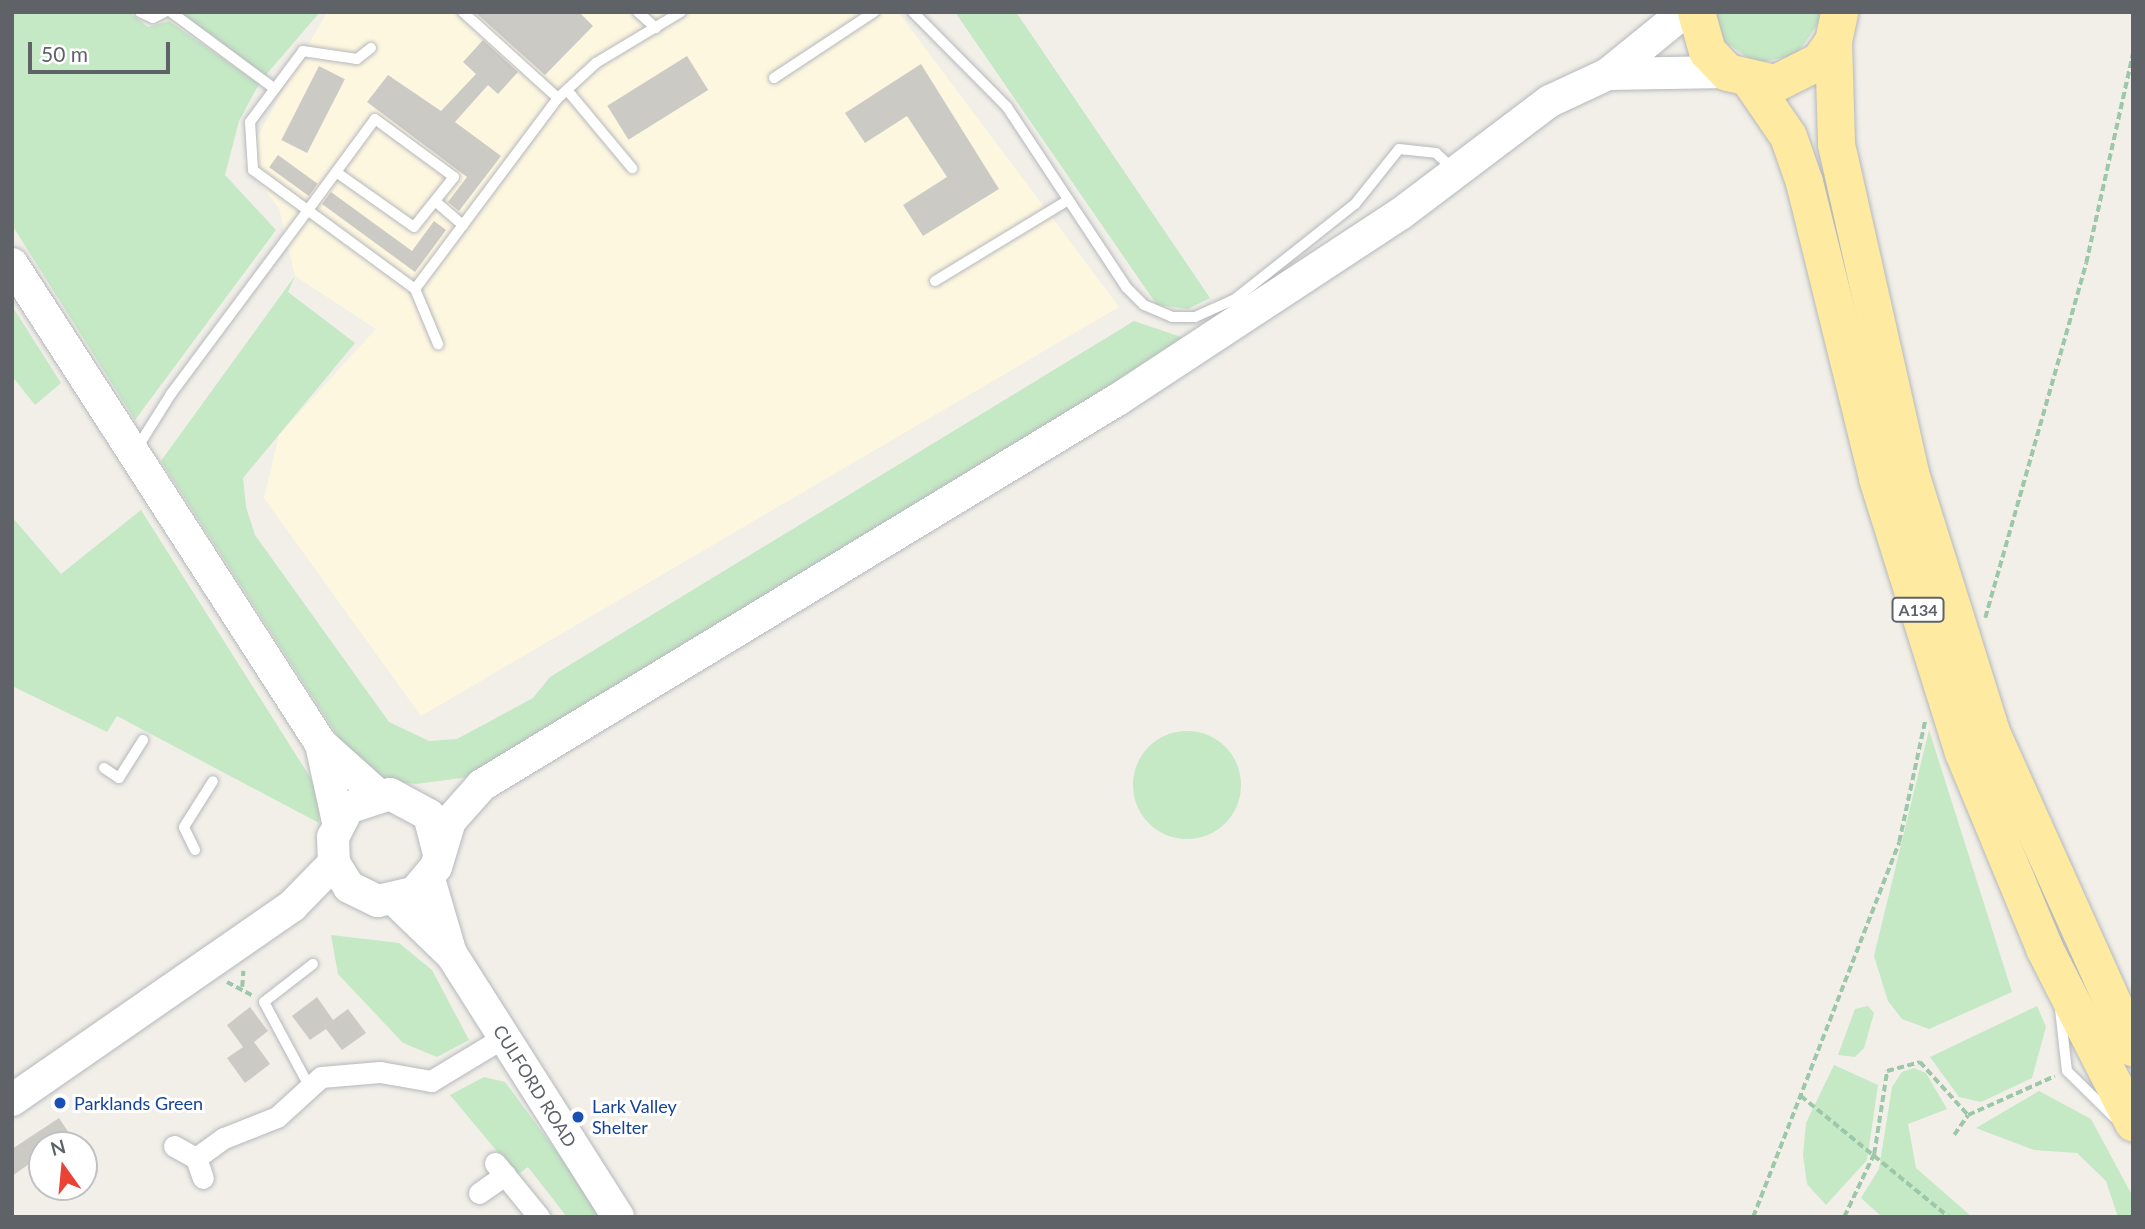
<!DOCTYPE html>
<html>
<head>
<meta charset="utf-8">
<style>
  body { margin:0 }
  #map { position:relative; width:2145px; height:1229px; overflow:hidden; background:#f1efe8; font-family:Lato,sans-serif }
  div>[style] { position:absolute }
  .commercial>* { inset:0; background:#fef7e0 }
  .green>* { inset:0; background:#c5e8c5 }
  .round { border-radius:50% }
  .building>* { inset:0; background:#cccac5; transform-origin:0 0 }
  .path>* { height:3.5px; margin-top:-1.75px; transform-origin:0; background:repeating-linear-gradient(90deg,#9cc7a9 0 7px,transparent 0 10.5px) }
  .roads { filter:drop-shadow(0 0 2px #b5b8bc) drop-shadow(0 0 2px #b5b8bc) }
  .service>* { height:10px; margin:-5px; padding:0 5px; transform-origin:5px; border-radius:5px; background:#fff }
  .minor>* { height:21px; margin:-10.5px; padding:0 10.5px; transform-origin:10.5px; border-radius:10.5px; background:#fff }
  .secondary>* { height:32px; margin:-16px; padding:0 16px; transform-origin:16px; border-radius:16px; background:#fff }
  .trunk>* { height:37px; margin:-18.5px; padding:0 18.5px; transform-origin:18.5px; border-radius:18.5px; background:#feeaa1 }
  .dots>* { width:19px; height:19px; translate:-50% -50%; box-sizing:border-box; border:4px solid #fff; border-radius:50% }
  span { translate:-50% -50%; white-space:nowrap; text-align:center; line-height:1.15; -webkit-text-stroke:6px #fff; paint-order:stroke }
  .shield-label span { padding:2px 5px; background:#fff; border:2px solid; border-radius:5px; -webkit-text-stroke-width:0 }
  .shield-label { font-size:16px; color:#5f6368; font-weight:700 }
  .street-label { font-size:18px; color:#5f6368 }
  .transit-label { font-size:18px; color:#164399 }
  .left { translate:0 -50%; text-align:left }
  .frame { position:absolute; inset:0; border:14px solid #5f6368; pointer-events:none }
  .north { position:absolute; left:28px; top:1131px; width:70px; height:70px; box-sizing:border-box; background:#fff; border:2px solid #bfc1c3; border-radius:50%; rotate:345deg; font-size:19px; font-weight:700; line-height:28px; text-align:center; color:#5f6368 }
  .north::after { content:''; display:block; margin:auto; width:24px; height:32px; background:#ea4335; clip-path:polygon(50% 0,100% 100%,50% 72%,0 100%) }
  .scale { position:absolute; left:28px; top:42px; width:142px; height:32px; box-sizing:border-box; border:4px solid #5f6368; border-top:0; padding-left:9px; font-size:21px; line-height:24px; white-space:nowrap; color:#5f6368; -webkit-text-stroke:5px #fff; paint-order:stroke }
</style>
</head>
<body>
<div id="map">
  <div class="commercial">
    <i style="clip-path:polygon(327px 12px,898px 12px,1119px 307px,421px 716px,264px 498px,279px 435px,376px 329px,295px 276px,279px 208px,243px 162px)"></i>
  </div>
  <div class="green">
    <i style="clip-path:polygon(12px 12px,129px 12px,148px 27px,169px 21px,259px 84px,239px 121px,225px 175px,276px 230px,135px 420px,12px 225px)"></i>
    <i style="clip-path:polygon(176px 12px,320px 12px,265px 76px)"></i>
    <i style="clip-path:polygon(955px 12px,1016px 12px,1210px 298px,1188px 309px,1157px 305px)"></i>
    <i style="clip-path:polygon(1714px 12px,1820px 12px,1820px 21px,1796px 55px,1756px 63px,1722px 40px)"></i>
    <i style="clip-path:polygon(295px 276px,288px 292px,355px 343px,243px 478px,246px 507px,255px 535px,389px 722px,429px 741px,457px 739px,533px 698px,550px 677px,1134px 321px,1187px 339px,476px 776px,416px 784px,383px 780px,353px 760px,161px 461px)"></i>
    <i style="clip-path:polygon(12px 306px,61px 383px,35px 405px,12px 376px)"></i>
    <i style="clip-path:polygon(141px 510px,310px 777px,320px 799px,319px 823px,117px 716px,107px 732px,12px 686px,12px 517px,61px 574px)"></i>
    <i style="clip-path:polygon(1929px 730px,2012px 992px,1929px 1029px,1902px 1019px,1888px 1001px,1874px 956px)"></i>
    <i class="round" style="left:1133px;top:731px;width:108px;height:108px"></i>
    <i style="clip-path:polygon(331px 935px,399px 943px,432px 970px,469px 1040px,437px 1057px,403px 1043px,338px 974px)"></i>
    <i style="clip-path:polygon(1868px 1006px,1874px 1013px,1864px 1048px,1855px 1057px,1838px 1055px,1855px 1009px)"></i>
    <i style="clip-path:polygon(2037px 1006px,2046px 1027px,2032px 1078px,1981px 1102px,1959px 1097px,1930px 1057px)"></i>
    <i style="clip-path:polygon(1834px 1065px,1878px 1085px,1867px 1160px,1826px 1205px,1807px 1184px,1803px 1155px,1806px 1123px)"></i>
    <i style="clip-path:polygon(1914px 1068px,1926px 1073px,1947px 1109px,1908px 1124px,1916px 1168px,1972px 1217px,1882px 1217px,1861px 1198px,1879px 1169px,1892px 1087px,1902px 1072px)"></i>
    <i style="clip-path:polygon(484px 1077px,505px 1082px,605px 1217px,567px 1217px,528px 1167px,517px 1175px,450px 1095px)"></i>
    <i style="clip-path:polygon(2039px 1091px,2091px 1119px,2133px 1197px,2133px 1217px,2118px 1217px,2106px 1181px,2077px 1153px,2034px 1150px,1976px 1128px)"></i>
  </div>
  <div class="building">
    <i style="clip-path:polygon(475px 12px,579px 12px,593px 26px,545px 75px)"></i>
    <i style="clip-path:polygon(483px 40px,518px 72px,498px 94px,488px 85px,455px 122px,501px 156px,459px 211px,448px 202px,467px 177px,367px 102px,388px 75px,441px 111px,476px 74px,463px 62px)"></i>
    <i style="left:687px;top:56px;width:40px;height:94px;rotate:58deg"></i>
    <i style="clip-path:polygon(921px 64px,999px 189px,923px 236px,903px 205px,947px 177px,907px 116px,865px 143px,845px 113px)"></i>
    <i style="left:319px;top:66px;width:29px;height:83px;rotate:27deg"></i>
    <i style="left:278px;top:155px;width:49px;height:15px;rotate:36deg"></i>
    <i style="clip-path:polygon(331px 192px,412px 251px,434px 221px,446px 230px,415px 272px,322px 204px)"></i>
    <i style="clip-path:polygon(317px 997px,333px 1020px,348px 1009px,366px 1033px,342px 1050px,326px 1029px,310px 1040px,292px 1016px)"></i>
    <i style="clip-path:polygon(250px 1007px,268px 1031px,254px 1042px,270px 1064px,245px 1083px,227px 1058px,243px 1047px,227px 1025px)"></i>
    <i style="clip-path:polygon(59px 1118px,73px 1139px,42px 1145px,42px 1155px,12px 1176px,12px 1149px)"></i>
  </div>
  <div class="path">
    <i style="left:1985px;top:618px;width:369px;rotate:-74.1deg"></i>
    <i style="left:2086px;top:263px;width:215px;rotate:-77.4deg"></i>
    <i style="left:227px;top:982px;width:30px;rotate:28deg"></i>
    <i style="left:242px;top:987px;width:16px;rotate:-86deg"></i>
    <i style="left:1801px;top:1096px;width:191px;rotate:39.3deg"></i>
    <i style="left:1954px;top:1135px;width:24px;rotate:-55deg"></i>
    <i style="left:1968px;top:1115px;width:95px;rotate:-24.1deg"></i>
    <i style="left:1753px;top:1217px;width:402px;rotate:-68.7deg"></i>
    <i style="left:1899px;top:842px;width:124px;rotate:-77.9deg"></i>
    <i style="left:1844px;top:1217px;width:70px;rotate:-64.5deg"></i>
    <i style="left:1874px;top:1154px;width:84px;rotate:-81.1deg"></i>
    <i style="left:1887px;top:1071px;width:34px;rotate:-15deg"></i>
    <i style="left:1920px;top:1062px;width:72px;rotate:47.8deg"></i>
  </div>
  <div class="roads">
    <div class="service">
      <i style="left:140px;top:12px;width:14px;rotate:25deg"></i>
      <i style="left:153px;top:18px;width:13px;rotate:-27deg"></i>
      <i style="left:171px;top:12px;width:129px;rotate:36.5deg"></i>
      <i style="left:463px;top:12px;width:128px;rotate:42.2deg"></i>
      <i style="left:638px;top:12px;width:24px;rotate:42deg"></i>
      <i style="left:913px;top:12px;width:134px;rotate:45.3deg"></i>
      <i style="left:1007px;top:107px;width:216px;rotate:56.5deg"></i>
      <i style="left:1126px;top:287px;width:25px;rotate:45deg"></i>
      <i style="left:1144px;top:305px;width:30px;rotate:23deg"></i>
      <i style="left:1172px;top:317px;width:23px"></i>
      <i style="left:1195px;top:317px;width:44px;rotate:-24.2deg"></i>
      <i style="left:1235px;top:299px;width:153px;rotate:-38.4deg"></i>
      <i style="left:1355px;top:204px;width:70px;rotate:-51.3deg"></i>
      <i style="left:1399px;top:149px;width:37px;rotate:6deg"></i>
      <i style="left:1436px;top:153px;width:25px;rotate:43deg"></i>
      <i style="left:371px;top:48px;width:18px;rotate:142deg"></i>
      <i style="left:357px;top:59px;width:55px;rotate:-171.6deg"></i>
      <i style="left:303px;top:51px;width:89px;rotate:126.7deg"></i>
      <i style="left:250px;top:122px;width:48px;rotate:86.4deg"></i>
      <i style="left:253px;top:170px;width:201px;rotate:36.3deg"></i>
      <i style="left:415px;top:289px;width:239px;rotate:-53.2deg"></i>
      <i style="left:558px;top:98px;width:52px;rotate:-42.6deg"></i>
      <i style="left:596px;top:63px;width:99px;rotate:-31deg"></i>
      <i style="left:774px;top:78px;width:120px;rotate:-33.4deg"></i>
      <i style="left:567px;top:90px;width:102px;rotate:50.2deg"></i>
      <i style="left:435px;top:201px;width:37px;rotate:41deg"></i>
      <i style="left:935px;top:281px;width:156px;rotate:-31.3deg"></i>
      <i style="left:415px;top:289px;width:60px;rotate:67.3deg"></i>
      <i style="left:137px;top:448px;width:64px;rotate:-57.8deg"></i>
      <i style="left:171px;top:394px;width:229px;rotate:-53.3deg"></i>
      <i style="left:308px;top:210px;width:113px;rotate:-53.6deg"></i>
      <i style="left:375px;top:119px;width:98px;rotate:36.3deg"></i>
      <i style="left:454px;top:177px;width:64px;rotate:128.7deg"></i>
      <i style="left:414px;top:227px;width:95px;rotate:-144.8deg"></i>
      <i style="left:104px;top:768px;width:18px;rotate:34deg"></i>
      <i style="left:119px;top:778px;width:45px;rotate:-57.7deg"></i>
      <i style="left:195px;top:850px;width:25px;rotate:-116deg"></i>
      <i style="left:184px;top:827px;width:54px;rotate:-57.8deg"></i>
      <i style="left:2060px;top:1009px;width:62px;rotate:83.6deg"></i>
      <i style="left:2067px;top:1071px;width:67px;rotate:44.4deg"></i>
      <i style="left:308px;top:1084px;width:93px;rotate:-118.2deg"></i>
      <i style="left:264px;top:1002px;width:62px;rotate:-37.8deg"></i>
    </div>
    <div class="minor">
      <i style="left:174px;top:1146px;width:25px;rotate:29deg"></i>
      <i style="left:196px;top:1158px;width:21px;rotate:71deg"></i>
      <i style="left:196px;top:1158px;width:34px;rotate:-36deg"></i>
      <i style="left:224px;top:1138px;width:57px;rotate:-21.6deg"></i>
      <i style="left:277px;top:1117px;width:59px;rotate:-42.3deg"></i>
      <i style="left:321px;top:1077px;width:59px;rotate:-4.8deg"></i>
      <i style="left:380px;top:1072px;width:52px;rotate:10deg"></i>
      <i style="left:431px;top:1081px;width:85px;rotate:-31.1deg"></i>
      <i style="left:495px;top:1163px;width:70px;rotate:50.8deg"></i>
      <i style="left:479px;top:1193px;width:32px;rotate:-35deg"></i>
    </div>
    <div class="secondary">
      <i style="left:1608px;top:74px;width:119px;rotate:-1deg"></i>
      <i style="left:12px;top:264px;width:571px;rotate:57.23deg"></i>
      <i style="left:321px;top:744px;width:75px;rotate:41.8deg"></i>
      <i style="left:321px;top:744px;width:80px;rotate:77.7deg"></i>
      <i style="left:439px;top:854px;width:40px;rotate:-104.4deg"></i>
      <i style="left:429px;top:815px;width:44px;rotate:-151.7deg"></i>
      <i style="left:390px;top:794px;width:44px;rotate:161.6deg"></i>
      <i style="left:348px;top:808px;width:33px;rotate:117deg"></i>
      <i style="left:333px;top:837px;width:26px;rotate:88deg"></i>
      <i style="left:334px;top:863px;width:28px;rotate:58deg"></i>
      <i style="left:349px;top:887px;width:32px;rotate:26deg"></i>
      <i style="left:378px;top:901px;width:37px;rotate:-13deg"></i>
      <i style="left:414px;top:893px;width:34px;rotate:-50deg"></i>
      <i style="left:436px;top:867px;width:48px;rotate:-73.1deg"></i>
      <i style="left:450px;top:821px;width:48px;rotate:-48.4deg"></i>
      <i style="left:482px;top:785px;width:743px;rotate:-31.23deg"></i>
      <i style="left:1117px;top:400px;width:337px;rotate:-33.3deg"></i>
      <i style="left:1399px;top:215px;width:189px;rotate:-37.1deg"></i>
      <i style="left:1550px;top:101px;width:64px;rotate:-25deg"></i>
      <i style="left:1608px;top:74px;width:98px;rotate:-39.2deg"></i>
      <i style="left:429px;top:879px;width:78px;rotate:73.7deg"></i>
      <i style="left:395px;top:900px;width:79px;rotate:44deg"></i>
      <i style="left:452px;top:955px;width:310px;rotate:57.6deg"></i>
      <i style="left:12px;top:1100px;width:341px;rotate:-34.7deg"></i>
      <i style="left:292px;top:906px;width:60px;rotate:-45.7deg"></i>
    </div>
    <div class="trunk">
      <i style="left:1696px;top:12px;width:41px;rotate:74.2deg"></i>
      <i style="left:1707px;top:51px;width:29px;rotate:46deg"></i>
      <i style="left:1727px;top:72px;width:49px;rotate:12.9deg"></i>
      <i style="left:1775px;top:83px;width:49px;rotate:-26.6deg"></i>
      <i style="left:1819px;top:61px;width:24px;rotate:-55deg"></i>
      <i style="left:1833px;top:41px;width:30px;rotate:-78deg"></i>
      <i style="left:1833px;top:41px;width:103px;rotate:88.3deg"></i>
      <i style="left:1836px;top:144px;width:337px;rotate:77.3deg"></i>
      <i style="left:1910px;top:473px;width:271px;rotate:72.6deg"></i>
      <i style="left:1991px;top:732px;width:346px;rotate:65.8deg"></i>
      <i style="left:1751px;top:82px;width:65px;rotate:55.6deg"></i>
      <i style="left:1788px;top:136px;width:49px;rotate:70.8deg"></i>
      <i style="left:1804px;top:182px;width:305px;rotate:76.1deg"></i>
      <i style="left:1877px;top:478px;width:287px;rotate:72.6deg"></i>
      <i style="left:1963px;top:752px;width:212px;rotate:67.5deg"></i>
      <i style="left:2044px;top:948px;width:196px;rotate:63deg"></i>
    </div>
  </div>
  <div class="dots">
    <i style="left:60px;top:1103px;background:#1a4fb4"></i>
    <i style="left:578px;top:1117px;background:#1a4fb4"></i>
  </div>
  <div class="shield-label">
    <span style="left:1918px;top:610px">A134</span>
  </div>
  <div class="street-label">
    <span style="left:535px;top:1086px;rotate:58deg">CULFORD ROAD</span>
  </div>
  <div class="transit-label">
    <span class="left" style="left:74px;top:1103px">Parklands Green</span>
    <span class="left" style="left:592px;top:1117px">Lark Valley<br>Shelter</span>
  </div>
  <div class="frame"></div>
  <div class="north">N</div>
  <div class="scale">50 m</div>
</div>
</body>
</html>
